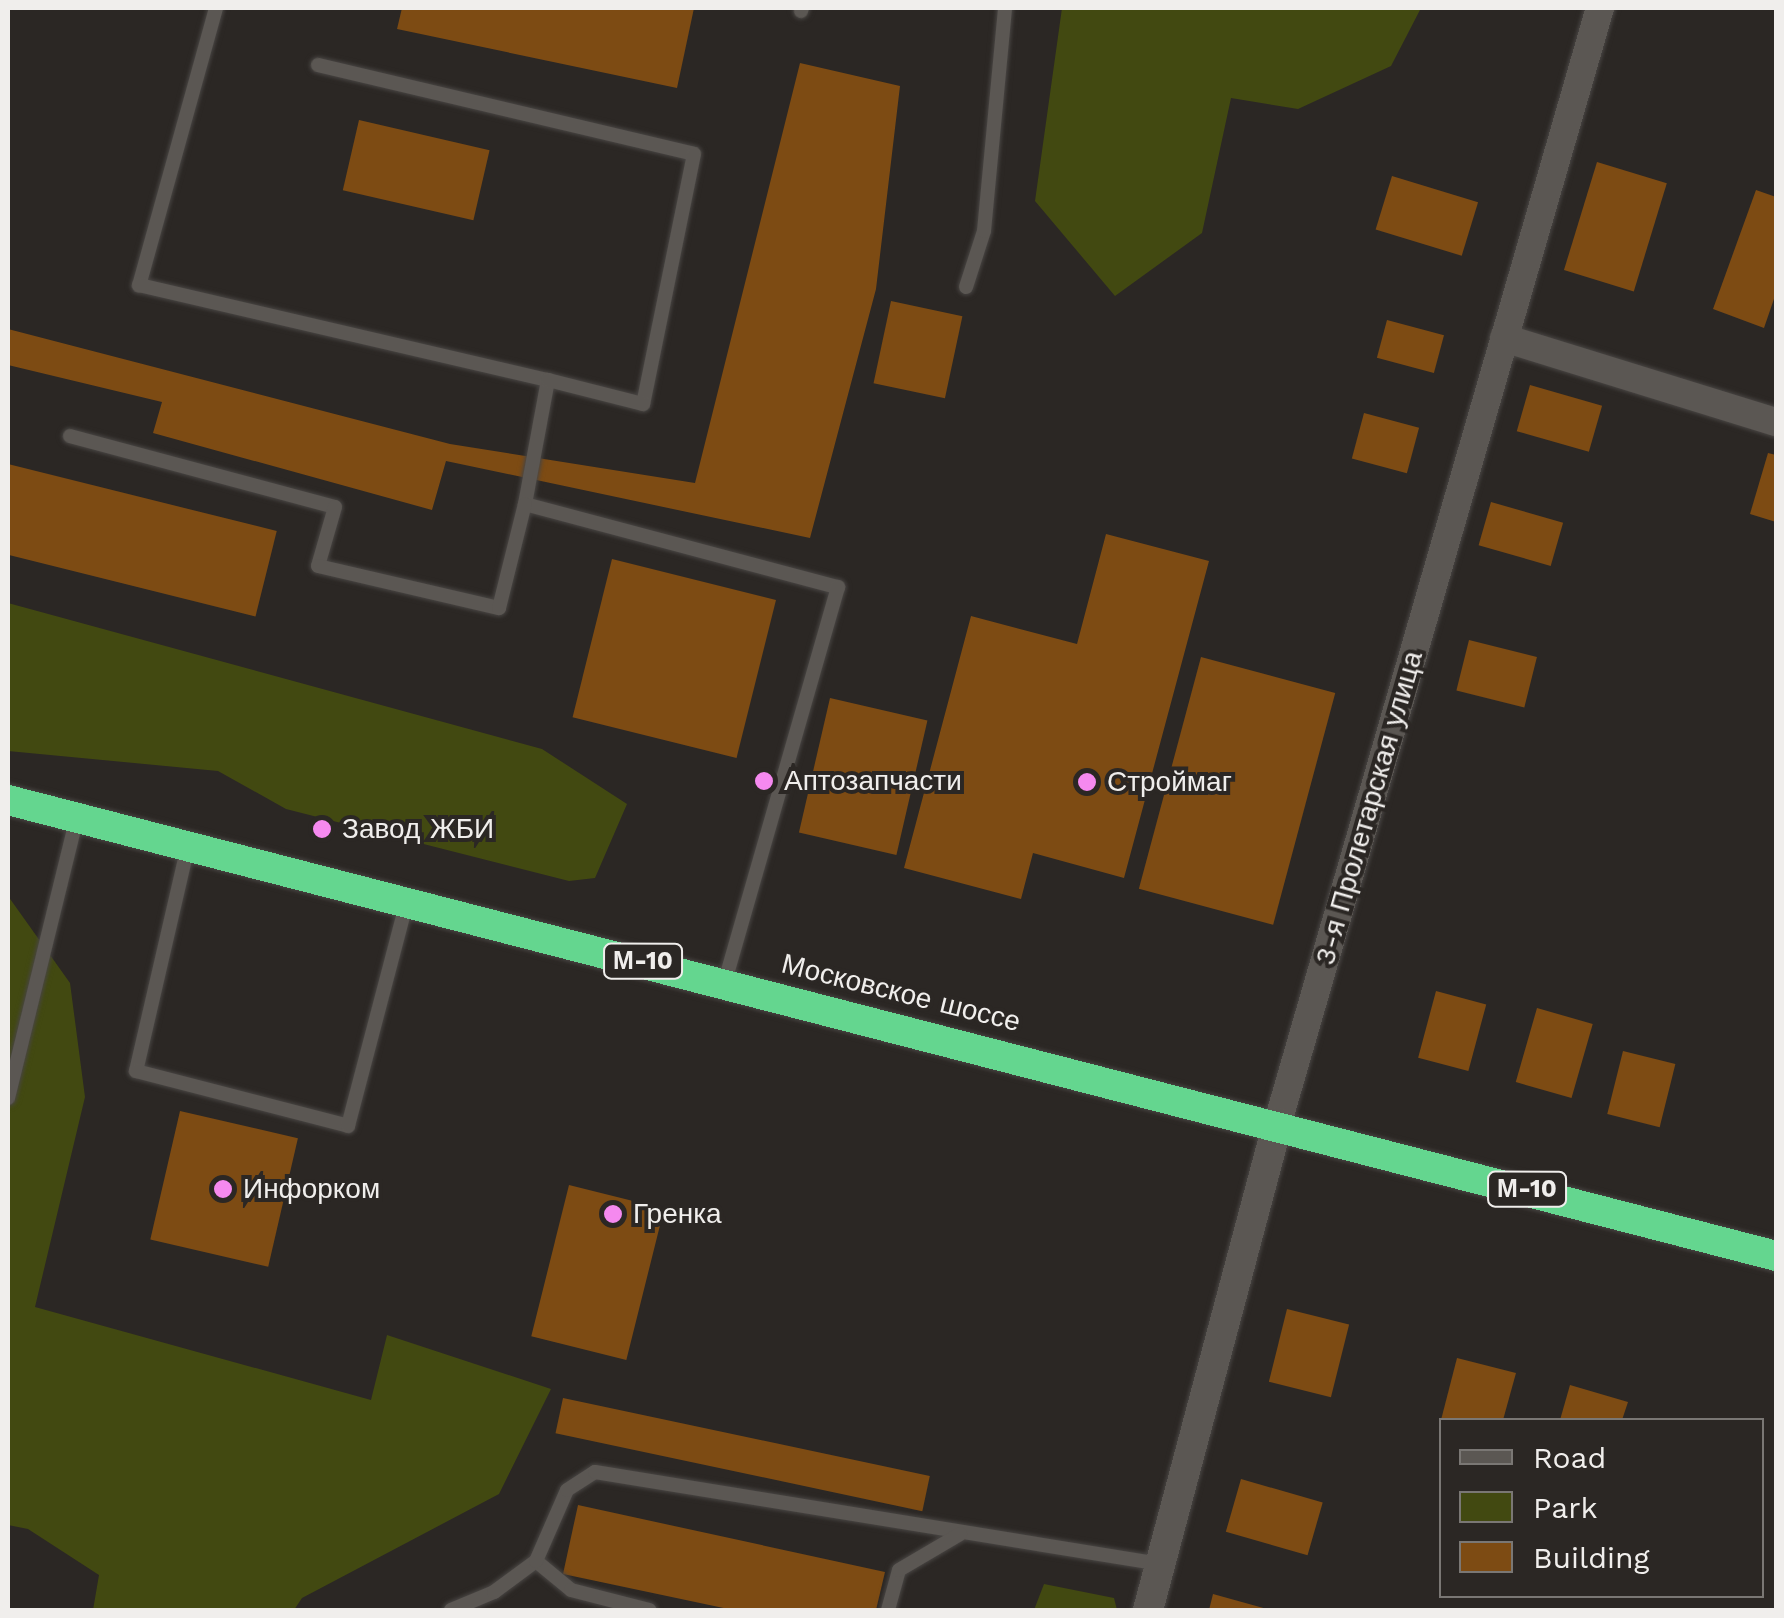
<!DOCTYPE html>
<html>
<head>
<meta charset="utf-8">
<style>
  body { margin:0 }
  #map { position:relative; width:1784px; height:1618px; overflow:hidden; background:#2b2724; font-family:"Work Sans",sans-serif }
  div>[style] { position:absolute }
  .green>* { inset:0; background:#424911 }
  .building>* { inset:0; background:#7d4b13; transform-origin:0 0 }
  .roads { filter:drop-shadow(0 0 2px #484543) drop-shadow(0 0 2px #484543) }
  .lane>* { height:14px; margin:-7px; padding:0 7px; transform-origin:7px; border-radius:7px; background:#5b5753 }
  .street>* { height:28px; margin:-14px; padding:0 14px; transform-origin:14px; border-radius:14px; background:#5b5753 }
  .secondary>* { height:30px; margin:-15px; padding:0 15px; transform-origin:15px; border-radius:15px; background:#5b5753 }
  .highway>* { height:30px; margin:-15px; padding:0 15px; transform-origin:15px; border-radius:15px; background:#64d68f }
  .dots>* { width:28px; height:28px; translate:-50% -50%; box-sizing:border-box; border:5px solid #2b2724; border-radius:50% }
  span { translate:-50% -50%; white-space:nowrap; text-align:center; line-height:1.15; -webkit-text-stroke:8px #2b2724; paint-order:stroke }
  .shield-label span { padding:2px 8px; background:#2b2724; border:2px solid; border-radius:8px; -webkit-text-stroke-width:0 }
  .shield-label { font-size:25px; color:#f0eeec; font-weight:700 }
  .poi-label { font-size:28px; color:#f0eeec }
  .left { translate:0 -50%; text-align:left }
  .street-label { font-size:28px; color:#f0eeec }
  .frame { position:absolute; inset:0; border:10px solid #f0eeec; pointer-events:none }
  .legend { position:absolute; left:1439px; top:1418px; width:325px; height:180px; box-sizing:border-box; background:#2b2724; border:2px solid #7a7774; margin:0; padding:12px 18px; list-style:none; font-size:30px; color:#f0eeec }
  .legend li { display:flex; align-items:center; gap:20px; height:50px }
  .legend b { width:50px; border:2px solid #7a7774 }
</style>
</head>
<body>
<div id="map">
  <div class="green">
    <i style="clip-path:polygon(1062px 8px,1421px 8px,1391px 66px,1298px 109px,1231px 98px,1202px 233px,1115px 296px,1035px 201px)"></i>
    <i style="clip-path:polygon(8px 603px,542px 749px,627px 804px,595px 878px,569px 881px,286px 809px,218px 771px,8px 751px)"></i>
    <i style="clip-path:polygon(8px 896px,70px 983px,85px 1097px,35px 1307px,371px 1400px,387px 1335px,551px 1389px,499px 1494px,302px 1598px,294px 1610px,93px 1610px,99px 1575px,28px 1529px,8px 1525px)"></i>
    <i style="clip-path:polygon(1044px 1584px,1114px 1598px,1117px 1610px,1034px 1610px)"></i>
  </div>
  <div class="building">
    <i style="clip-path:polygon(402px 8px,694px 8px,677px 88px,397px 29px)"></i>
    <i style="clip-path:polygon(800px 63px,900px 86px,876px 289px,810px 538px,446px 461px,432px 510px,153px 433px,162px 402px,8px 365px,8px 329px,450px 444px,695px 483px)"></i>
    <i style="left:359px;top:120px;width:134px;height:72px;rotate:13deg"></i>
    <i style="left:1597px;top:162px;width:73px;height:113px;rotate:17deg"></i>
    <i style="left:1392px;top:176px;width:90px;height:56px;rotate:17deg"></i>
    <i style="clip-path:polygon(1756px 190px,1776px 197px,1776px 293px,1764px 328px,1713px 309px)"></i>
    <i style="left:891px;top:301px;width:73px;height:84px;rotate:12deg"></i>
    <i style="left:1387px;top:320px;width:59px;height:39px;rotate:15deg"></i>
    <i style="left:1530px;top:385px;width:75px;height:48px;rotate:16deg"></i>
    <i style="left:1364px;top:413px;width:57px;height:47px;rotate:15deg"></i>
    <i style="clip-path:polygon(1768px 453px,1776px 455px,1776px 522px,1750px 514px)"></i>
    <i style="left:8px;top:464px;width:277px;height:88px;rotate:14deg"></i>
    <i style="left:1491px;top:502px;width:75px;height:45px;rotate:16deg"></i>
    <i style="clip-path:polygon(1106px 534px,1209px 561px,1124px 878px,1033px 853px,1021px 899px,904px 868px,971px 616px,1077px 644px)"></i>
    <i style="left:612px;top:559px;width:169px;height:163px;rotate:14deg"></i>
    <i style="left:1469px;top:640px;width:70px;height:52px;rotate:14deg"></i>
    <i style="left:1201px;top:657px;width:139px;height:240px;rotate:15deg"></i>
    <i style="left:830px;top:698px;width:100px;height:138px;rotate:13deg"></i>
    <i style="left:1436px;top:991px;width:52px;height:69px;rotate:15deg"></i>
    <i style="left:1537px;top:1008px;width:58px;height:77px;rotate:16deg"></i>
    <i style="left:1623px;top:1051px;width:54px;height:65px;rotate:14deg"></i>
    <i style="left:180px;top:1111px;width:121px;height:132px;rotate:13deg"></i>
    <i style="left:569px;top:1185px;width:98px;height:156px;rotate:14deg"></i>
    <i style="left:1287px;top:1309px;width:64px;height:75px;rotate:14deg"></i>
    <i style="clip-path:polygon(1457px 1358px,1516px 1373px,1503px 1420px,1441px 1420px)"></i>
    <i style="clip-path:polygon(1570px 1385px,1628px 1402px,1622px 1420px,1560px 1420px)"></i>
    <i style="left:563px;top:1398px;width:375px;height:36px;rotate:12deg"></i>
    <i style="left:1241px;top:1479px;width:85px;height:55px;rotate:16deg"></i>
    <i style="clip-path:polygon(578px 1505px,885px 1572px,876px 1610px,733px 1610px,563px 1574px)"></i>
    <i style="clip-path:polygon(1213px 1594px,1267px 1609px,1267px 1610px,1209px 1610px)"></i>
  </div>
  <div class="roads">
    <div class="lane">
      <i style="left:216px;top:8px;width:288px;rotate:105.5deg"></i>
      <i style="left:139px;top:285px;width:420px;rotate:13.1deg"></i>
      <i style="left:548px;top:380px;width:126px;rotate:100.5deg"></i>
      <i style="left:525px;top:504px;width:324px;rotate:14.9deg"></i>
      <i style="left:838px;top:587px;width:410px;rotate:106deg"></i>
      <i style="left:801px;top:11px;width:3px;rotate:-72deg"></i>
      <i style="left:318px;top:65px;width:386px;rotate:13.3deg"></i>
      <i style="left:694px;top:154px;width:255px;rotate:101.5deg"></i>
      <i style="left:643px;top:404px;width:98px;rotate:-165.8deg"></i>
      <i style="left:966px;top:287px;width:59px;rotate:-72.2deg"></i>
      <i style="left:984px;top:231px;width:224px;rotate:-84.6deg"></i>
      <i style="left:70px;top:436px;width:274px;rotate:15deg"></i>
      <i style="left:335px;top:507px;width:61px;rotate:106.1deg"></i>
      <i style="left:318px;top:566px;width:186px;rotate:13.1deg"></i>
      <i style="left:499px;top:608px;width:107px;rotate:-76deg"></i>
      <i style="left:188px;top:846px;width:231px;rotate:103deg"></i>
      <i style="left:136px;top:1071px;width:219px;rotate:14.5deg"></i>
      <i style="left:348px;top:1126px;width:233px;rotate:-75.3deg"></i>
      <i style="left:8px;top:1098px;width:289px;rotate:-76.2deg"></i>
      <i style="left:536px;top:1561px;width:45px;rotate:39.6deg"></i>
      <i style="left:571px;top:1590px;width:81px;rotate:14.4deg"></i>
      <i style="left:451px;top:1610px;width:47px;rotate:-22.7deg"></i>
      <i style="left:494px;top:1592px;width:52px;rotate:-36.4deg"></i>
      <i style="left:536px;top:1561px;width:77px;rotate:-66.4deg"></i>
      <i style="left:567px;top:1490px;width:33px;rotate:-33deg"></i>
      <i style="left:595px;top:1472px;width:572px;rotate:9.25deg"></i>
      <i style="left:888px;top:1610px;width:41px;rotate:-74.6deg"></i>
      <i style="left:899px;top:1570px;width:71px;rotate:-30.5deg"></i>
    </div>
    <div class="street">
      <i style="left:1504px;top:338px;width:285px;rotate:17.2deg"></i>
      <i style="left:1278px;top:1122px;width:1160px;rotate:-73.88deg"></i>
    </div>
    <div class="secondary">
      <i style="left:1148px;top:1610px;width:505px;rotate:-75.08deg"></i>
    </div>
    <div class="highway">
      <i style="left:8px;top:800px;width:1826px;rotate:14.46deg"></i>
    </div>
  </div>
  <div class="dots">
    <i style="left:764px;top:781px;background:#f589ef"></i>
    <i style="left:1087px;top:782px;background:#f589ef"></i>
    <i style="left:322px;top:829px;background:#f589ef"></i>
    <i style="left:223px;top:1189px;background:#f589ef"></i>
    <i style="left:613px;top:1214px;background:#f589ef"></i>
  </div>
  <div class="shield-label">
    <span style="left:643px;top:961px">М-10</span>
    <span style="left:1527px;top:1189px">М-10</span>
  </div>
  <div class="poi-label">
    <span class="left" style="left:784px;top:781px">Аптозапчасти</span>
    <span class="left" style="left:1107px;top:782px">Строймаг</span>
    <span class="left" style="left:342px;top:829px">Завод ЖБИ</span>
    <span class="left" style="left:243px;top:1189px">Инфорком</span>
    <span class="left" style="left:633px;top:1214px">Гренка</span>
  </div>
  <div class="street-label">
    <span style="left:1369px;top:808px;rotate:-74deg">3-я Пролетарская улица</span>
    <span style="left:901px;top:993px;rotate:14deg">Московское шоссе</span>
  </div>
  <div class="frame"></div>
  <ul class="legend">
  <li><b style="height:12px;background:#5b5753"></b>Road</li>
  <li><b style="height:28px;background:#424911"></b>Park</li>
  <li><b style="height:28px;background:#7d4b13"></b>Building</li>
  </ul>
</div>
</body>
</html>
